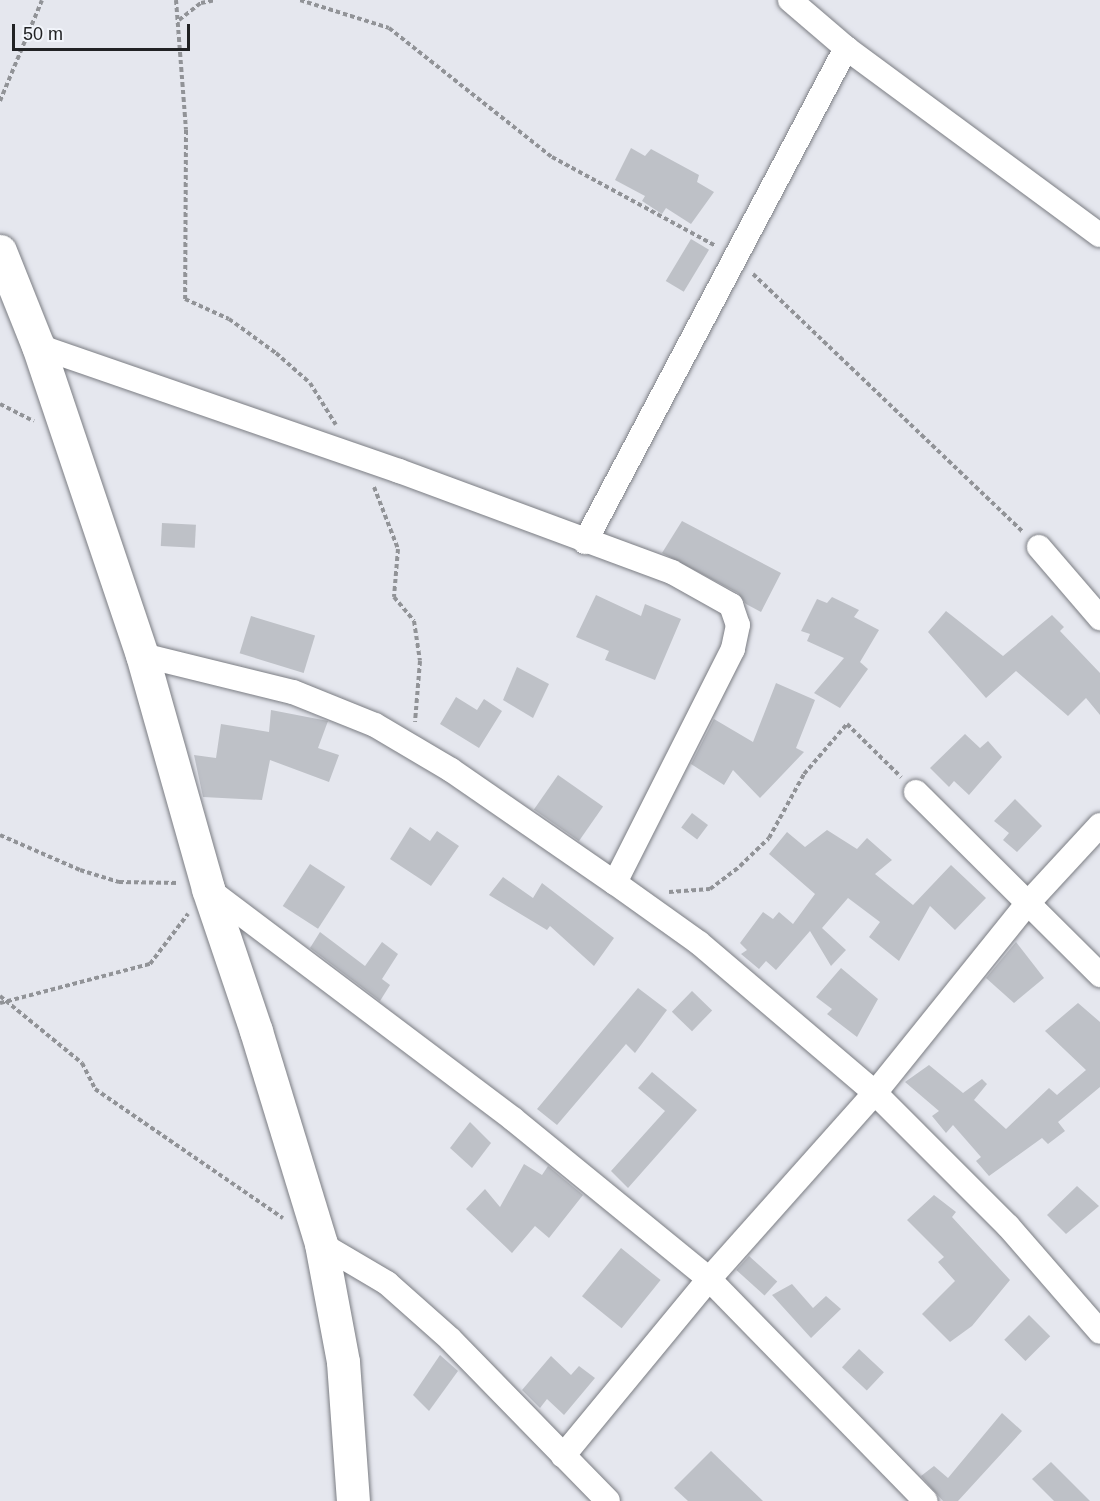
<!DOCTYPE html>
<html>
<head>
<meta charset="utf-8">
<style>
  body { margin:0 }
  #map { position:relative; width:1100px; height:1501px; overflow:hidden; background:#e5e7ee; font-family:Helvetica,sans-serif }
  div>[style] { position:absolute }
  .building>* { inset:0; background:#bec1c7; transform-origin:0 0 }
  .path>* { height:4px; margin-top:-2px; transform-origin:0; background:repeating-linear-gradient(90deg,#919397 0 4.5px,transparent 0 7.5px) }
  .roads { filter:drop-shadow(0 0 2px #7b7d83) drop-shadow(0 0 2px #7b7d83) }
  .street>* { height:24px; margin:-12px; padding:0 12px; transform-origin:12px; border-radius:12px; background:#fff }
  .secondary>* { height:33px; margin:-16.5px; padding:0 16.5px; transform-origin:16.5px; border-radius:16.5px; background:#fff }
  span { translate:-50% -50%; white-space:nowrap; text-align:center; line-height:1.15; -webkit-text-stroke:5px #f2f5fb; paint-order:stroke }
  .scale { position:absolute; left:12px; top:24px; width:178px; height:27px; box-sizing:border-box; border:3px solid #212224; border-top:0; padding-left:8px; font-size:18px; line-height:21px; white-space:nowrap; color:#212224; -webkit-text-stroke:4px #f2f5fb; paint-order:stroke }
</style>
</head>
<body>
<div id="map">
  <div class="building">
    <i style="clip-path:polygon(631px 148px,645px 156px,651px 149px,699px 175px,697px 182px,714px 192px,691px 224px,666px 208px,662px 214px,642px 201px,645px 196px,615px 180px)"></i>
    <i style="left:691px;top:239px;width:21px;height:49px;rotate:31deg"></i>
    <i style="clip-path:polygon(682px 521px,781px 573px,761px 612px,746px 604px,738px 593px,662px 553px)"></i>
    <i style="left:162px;top:523px;width:34px;height:23px;rotate:3deg"></i>
    <i style="clip-path:polygon(596px 595px,641px 616px,645px 604px,681px 619px,655px 680px,605px 660px,609px 651px,576px 637px)"></i>
    <i style="clip-path:polygon(832px 597px,859px 610px,854px 617px,879px 630px,860px 662px,868px 669px,840px 708px,814px 693px,844px 658px,807px 641px,810px 634px,801px 631px,817px 599px,827px 603px)"></i>
    <i style="clip-path:polygon(946px 611px,1003px 656px,1052px 615px,1064px 627px,1060px 631px,1100px 673px,1100px 715px,1086px 698px,1068px 716px,1016px 671px,986px 698px,928px 632px)"></i>
    <i style="left:251px;top:616px;width:67px;height:39px;rotate:17deg"></i>
    <i style="clip-path:polygon(517px 667px,549px 684px,533px 718px,503px 700px)"></i>
    <i style="clip-path:polygon(776px 683px,815px 700px,796px 748px,804px 752px,760px 798px,733px 770px,724px 785px,691px 764px,714px 719px,753px 742px)"></i>
    <i style="clip-path:polygon(456px 697px,477px 710px,484px 699px,502px 711px,479px 748px,440px 724px)"></i>
    <i style="clip-path:polygon(271px 710px,328px 721px,318px 748px,339px 755px,329px 782px,270px 760px,262px 800px,203px 797px,194px 755px,216px 758px,221px 724px,269px 732px)"></i>
    <i style="clip-path:polygon(965px 734px,980px 748px,988px 741px,1002px 757px,969px 795px,954px 781px,949px 787px,930px 768px)"></i>
    <i style="left:558px;top:775px;width:55px;height:42px;rotate:35deg"></i>
    <i style="clip-path:polygon(1015px 799px,1042px 826px,1017px 852px,1003px 840px,1009px 833px,994px 821px)"></i>
    <i style="left:692px;top:813px;width:20px;height:18px;rotate:37deg"></i>
    <i style="clip-path:polygon(410px 827px,430px 841px,437px 831px,459px 846px,431px 886px,390px 859px)"></i>
    <i style="clip-path:polygon(827px 830px,857px 849px,867px 838px,892px 860px,875px 874px,913px 905px,951px 865px,986px 898px,955px 930px,930px 906px,899px 961px,869px 937px,880px 922px,848px 898px,822px 928px,846px 950px,831px 966px,810px 931px,776px 970px,766px 961px,759px 969px,741px 954px,747px 950px,740px 943px,763px 912px,773px 919px,779px 912px,793px 924px,815px 894px,769px 854px,787px 832px,805px 847px)"></i>
    <i style="left:310px;top:864px;width:42px;height:50px;rotate:33deg"></i>
    <i style="clip-path:polygon(503px 877px,533px 898px,542px 883px,614px 938px,594px 966px,550px 926px,547px 930px,489px 895px)"></i>
    <i style="clip-path:polygon(320px 932px,365px 966px,382px 942px,398px 954px,382px 979px,390px 985px,380px 1001px,310px 948px)"></i>
    <i style="clip-path:polygon(1016px 942px,1044px 978px,1014px 1003px,986px 978px)"></i>
    <i style="clip-path:polygon(841px 968px,878px 999px,857px 1037px,827px 1014px,832px 1009px,816px 997px)"></i>
    <i style="clip-path:polygon(638px 988px,667px 1010px,635px 1053px,626px 1044px,557px 1125px,537px 1109px)"></i>
    <i style="left:692px;top:991px;width:28px;height:29px;rotate:44deg"></i>
    <i style="clip-path:polygon(1078px 1003px,1100px 1022px,1100px 1087px,1058px 1122px,1065px 1131px,1048px 1144px,1042px 1138px,989px 1176px,976px 1161px,981px 1157px,953px 1125px,946px 1133px,932px 1116px,939px 1111px,905px 1082px,929px 1065px,963px 1093px,982px 1079px,987px 1084px,974px 1100px,1006px 1129px,1049px 1088px,1057px 1095px,1086px 1070px,1045px 1031px)"></i>
    <i style="clip-path:polygon(652px 1072px,697px 1110px,628px 1188px,611px 1171px,665px 1111px,638px 1088px)"></i>
    <i style="clip-path:polygon(470px 1122px,491px 1143px,472px 1168px,450px 1148px)"></i>
    <i style="clip-path:polygon(524px 1164px,542px 1175px,548px 1166px,583px 1195px,549px 1238px,535px 1226px,512px 1253px,466px 1209px,485px 1189px,500px 1207px)"></i>
    <i style="clip-path:polygon(1077px 1186px,1099px 1206px,1066px 1234px,1047px 1215px)"></i>
    <i style="clip-path:polygon(934px 1195px,956px 1212px,952px 1217px,1010px 1280px,972px 1326px,950px 1342px,922px 1314px,955px 1281px,938px 1262px,944px 1257px,907px 1220px)"></i>
    <i style="left:621px;top:1248px;width:51px;height:62px;rotate:39deg"></i>
    <i style="left:749px;top:1256px;width:38px;height:19px;rotate:42deg"></i>
    <i style="clip-path:polygon(792px 1284px,813px 1308px,826px 1296px,841px 1309px,811px 1338px,772px 1295px)"></i>
    <i style="left:1029px;top:1315px;width:30px;height:35px;rotate:45deg"></i>
    <i style="left:859px;top:1349px;width:34px;height:25px;rotate:43deg"></i>
    <i style="clip-path:polygon(440px 1355px,458px 1371px,429px 1411px,413px 1395px)"></i>
    <i style="clip-path:polygon(551px 1356px,571px 1375px,579px 1366px,595px 1378px,564px 1415px,547px 1399px,540px 1408px,522px 1390px)"></i>
    <i style="clip-path:polygon(1002px 1413px,1022px 1431px,958px 1501px,943px 1501px,921px 1476px,934px 1466px,948px 1478px)"></i>
    <i style="clip-path:polygon(711px 1451px,763px 1501px,688px 1501px,674px 1488px)"></i>
    <i style="clip-path:polygon(1051px 1462px,1090px 1501px,1054px 1501px,1032px 1479px)"></i>
  </div>
  <div class="path">
    <i style="left:176px;top:0;width:130px;rotate:85.6deg"></i>
    <i style="left:186px;top:130px;width:169px;rotate:90.3deg"></i>
    <i style="left:185px;top:299px;width:48px;rotate:24.4deg"></i>
    <i style="left:229px;top:319px;width:58px;rotate:35.9deg"></i>
    <i style="left:276px;top:353px;width:45px;rotate:41.4deg"></i>
    <i style="left:310px;top:383px;width:49px;rotate:58.2deg"></i>
    <i style="left:300px;top:0;width:93px;rotate:17.5deg"></i>
    <i style="left:389px;top:28px;width:208px;rotate:38.4deg"></i>
    <i style="left:552px;top:157px;width:187px;rotate:28.5deg"></i>
    <i style="left:179px;top:20px;width:28px;rotate:-38deg"></i>
    <i style="left:201px;top:3px;width:15px;rotate:-11deg"></i>
    <i style="left:0;top:101px;width:109px;rotate:-67.4deg"></i>
    <i style="left:753px;top:274px;width:373px;rotate:43.7deg"></i>
    <i style="left:0;top:404px;width:38px;rotate:27deg"></i>
    <i style="left:374px;top:487px;width:66px;rotate:68.8deg"></i>
    <i style="left:398px;top:549px;width:48px;rotate:94.8deg"></i>
    <i style="left:394px;top:597px;width:31px;rotate:50deg"></i>
    <i style="left:414px;top:621px;width:40px;rotate:81.5deg"></i>
    <i style="left:420px;top:661px;width:61px;rotate:94.7deg"></i>
    <i style="left:0;top:835px;width:87px;rotate:23.6deg"></i>
    <i style="left:80px;top:870px;width:41px;rotate:17.1deg"></i>
    <i style="left:119px;top:882px;width:60px;rotate:1deg"></i>
    <i style="left:669px;top:892px;width:41px;rotate:-4.2deg"></i>
    <i style="left:710px;top:889px;width:38px;rotate:-37deg"></i>
    <i style="left:740px;top:866px;width:40px;rotate:-44deg"></i>
    <i style="left:769px;top:838px;width:73px;rotate:-61.3deg"></i>
    <i style="left:804px;top:774px;width:66px;rotate:-49.3deg"></i>
    <i style="left:847px;top:724px;width:76px;rotate:44.5deg"></i>
    <i style="left:0;top:996px;width:106px;rotate:39.3deg"></i>
    <i style="left:82px;top:1063px;width:29px;rotate:63deg"></i>
    <i style="left:95px;top:1089px;width:228px;rotate:34.5deg"></i>
    <i style="left:0;top:1003px;width:155px;rotate:-14.6deg"></i>
    <i style="left:150px;top:964px;width:63px;rotate:-52.8deg"></i>
  </div>
  <div class="roads">
    <div class="street">
      <i style="left:790px;top:0;width:74px;rotate:40.6deg"></i>
      <i style="left:846px;top:48px;width:315px;rotate:36.4deg"></i>
      <i style="left:38px;top:346px;width:382px;rotate:19.1deg"></i>
      <i style="left:399px;top:471px;width:291px;rotate:20.3deg"></i>
      <i style="left:672px;top:572px;width:68px;rotate:29.2deg"></i>
      <i style="left:731px;top:605px;width:21px;rotate:71deg"></i>
      <i style="left:738px;top:625px;width:25px;rotate:102deg"></i>
      <i style="left:733px;top:649px;width:262px;rotate:116.8deg"></i>
      <i style="left:585px;top:542px;width:559px;rotate:-62.15deg"></i>
      <i style="left:1039px;top:547px;width:94px;rotate:49.3deg"></i>
      <i style="left:142px;top:655px;width:155px;rotate:13.8deg"></i>
      <i style="left:293px;top:692px;width:88px;rotate:21.9deg"></i>
      <i style="left:375px;top:725px;width:88px;rotate:30.6deg"></i>
      <i style="left:451px;top:770px;width:199px;rotate:34.6deg"></i>
      <i style="left:615px;top:883px;width:103px;rotate:35.5deg"></i>
      <i style="left:699px;top:943px;width:231px;rotate:40.4deg"></i>
      <i style="left:875px;top:1093px;width:188px;rotate:45deg"></i>
      <i style="left:1008px;top:1226px;width:140px;rotate:49deg"></i>
      <i style="left:916px;top:792px;width:260px;rotate:44.8deg"></i>
      <i style="left:208px;top:889px;width:382px;rotate:37deg"></i>
      <i style="left:513px;top:1119px;width:253px;rotate:39.2deg"></i>
      <i style="left:709px;top:1279px;width:310px;rotate:45.7deg"></i>
      <i style="left:321px;top:1244px;width:77px;rotate:30.6deg"></i>
      <i style="left:387px;top:1283px;width:84px;rotate:41.6deg"></i>
      <i style="left:450px;top:1339px;width:226px;rotate:45.7deg"></i>
      <i style="left:563px;top:1456px;width:229px;rotate:-50.5deg"></i>
      <i style="left:709px;top:1279px;width:249px;rotate:-48.3deg"></i>
      <i style="left:875px;top:1093px;width:244px;rotate:-51.2deg"></i>
      <i style="left:1028px;top:903px;width:106px;rotate:-47.3deg"></i>
    </div>
    <div class="secondary">
      <i style="left:0;top:251px;width:102px;rotate:68.2deg"></i>
      <i style="left:38px;top:346px;width:326px;rotate:71.4deg"></i>
      <i style="left:142px;top:655px;width:243px;rotate:74.2deg"></i>
      <i style="left:208px;top:889px;width:150px;rotate:71.3deg"></i>
      <i style="left:256px;top:1031px;width:223px;rotate:73deg"></i>
      <i style="left:321px;top:1244px;width:120px;rotate:79.4deg"></i>
      <i style="left:343px;top:1362px;width:139px;rotate:85.9deg"></i>
    </div>
  </div>
  <div class="scale">50 m</div>
</div>
</body>
</html>
